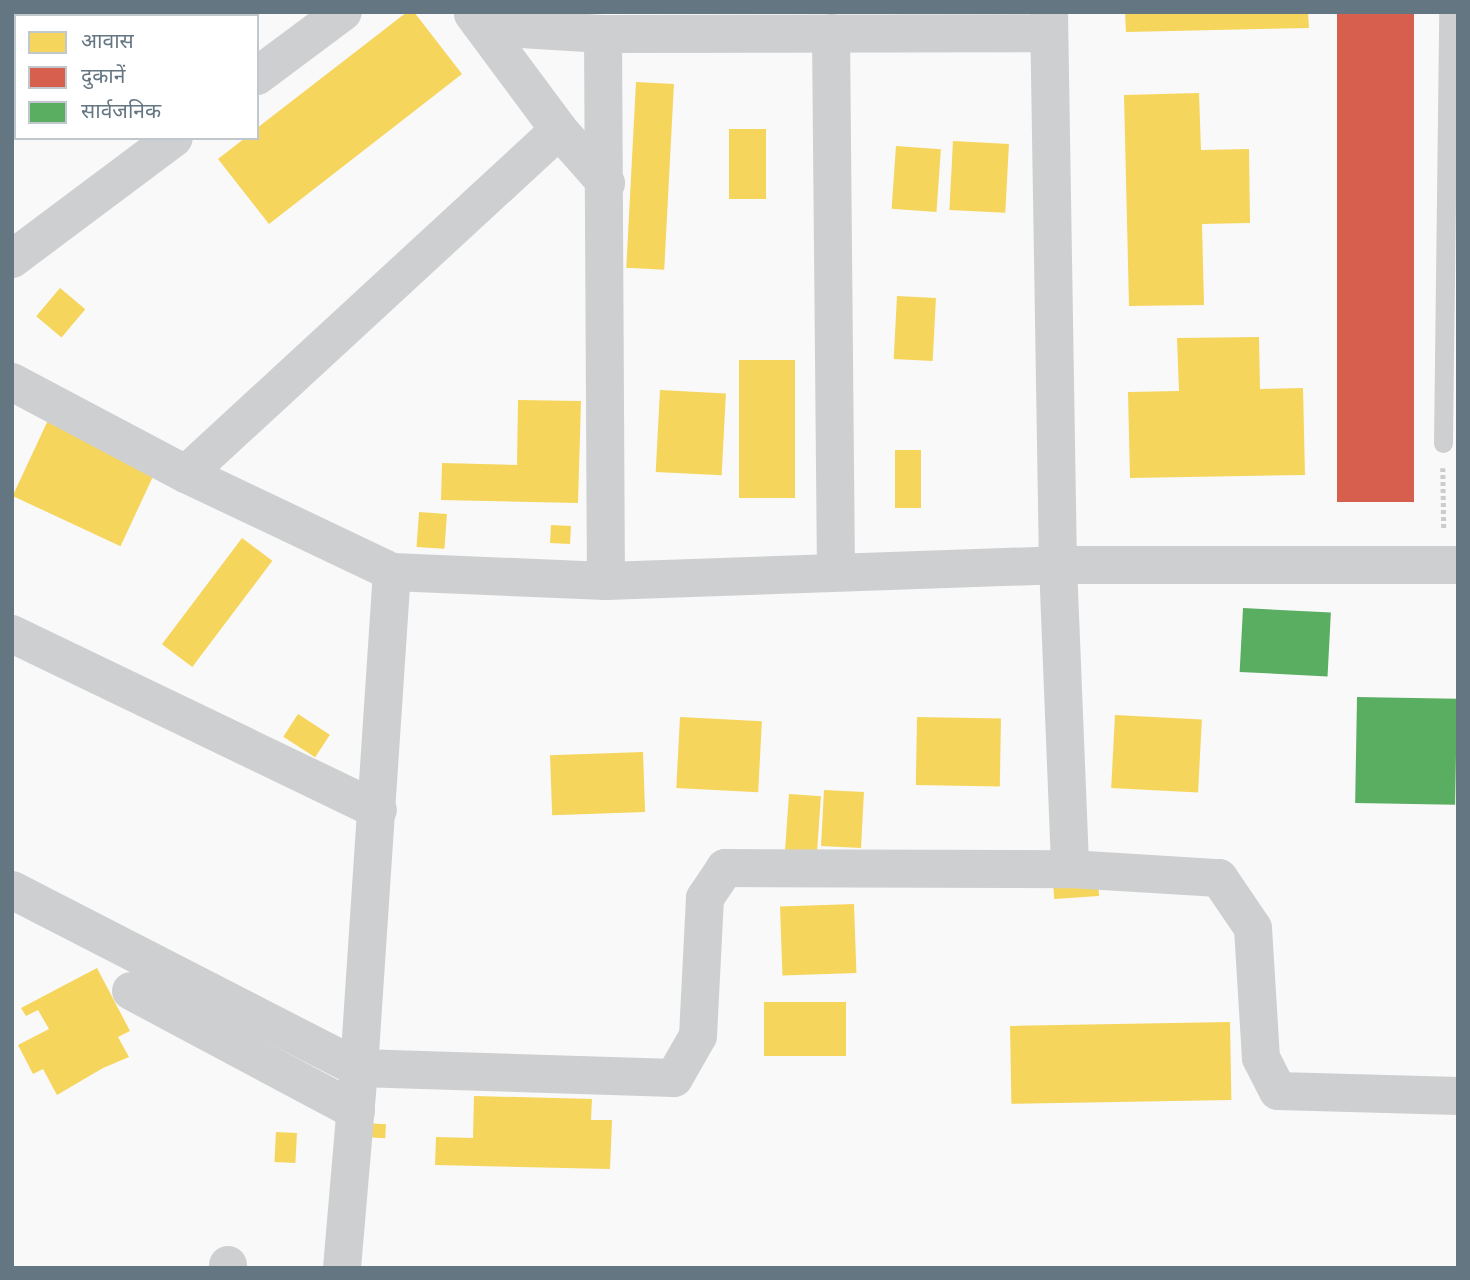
<!DOCTYPE html>
<html>
<head>
<meta charset="utf-8">
<style>
  body { margin:0 }
  #map { position:relative; width:1470px; height:1280px; overflow:hidden; background:#f9f9f9; font-family:"Asap Condensed","Noto Sans Devanagari",sans-serif }
  div>[style] { position:absolute }
  .homes>* { inset:0; background:#f6d55c; transform-origin:0 0 }
  .shops>* { inset:0; background:#d6604d; transform-origin:0 0 }
  .public>* { inset:0; background:#5aae61; transform-origin:0 0 }
  .path>* { height:4.5px; margin-top:-2.25px; transform-origin:0; background:repeating-linear-gradient(90deg,#cbcccd 0 3.5px,transparent 0 7px) }
  .service>* { height:19px; margin:-9.5px; padding:0 9.5px; transform-origin:9.5px; border-radius:9.5px; background:#cecfd0 }
  .minor>* { height:38px; margin:-19px; padding:0 19px; transform-origin:19px; border-radius:19px; background:#cecfd0 }
  span { translate:-50% -50%; white-space:nowrap; text-align:center; line-height:1.15; -webkit-text-stroke:7px #fff; paint-order:stroke }
  .frame { position:absolute; inset:0; border:14px solid #657683; pointer-events:none }
  .legend { position:absolute; left:14px; top:14px; width:245px; height:126px; box-sizing:border-box; background:#fff; border:2px solid #c1c8cd; margin:0; padding:9px 12px; list-style:none; font-size:21px; color:#657683 }
  .legend li { display:flex; align-items:center; gap:14px; height:35px }
  .legend b { width:35px; border:2px solid #c1c8cd }
</style>
</head>
<body>
<div id="map">
  <div class="homes">
    <i style="clip-path:polygon(407px 12px,414px 12px,462px 74px,269px 224px,218px 159px,245px 138px,257px 138px,257px 128px)"></i>
    <i style="clip-path:polygon(1125px 12px,1308px 12px,1309px 28px,1126px 32px)"></i>
    <i style="left:16px;top:53px;width:72px;height:4px;rotate:90deg"></i>
    <i style="left:636px;top:82px;width:38px;height:186px;rotate:3deg"></i>
    <i style="clip-path:polygon(1199px 93px,1201px 150px,1249px 149px,1250px 223px,1202px 224px,1204px 305px,1129px 306px,1124px 95px)"></i>
    <i style="left:729px;top:129px;width:37px;height:70px"></i>
    <i style="left:953px;top:141px;width:56px;height:69px;rotate:3deg"></i>
    <i style="left:896px;top:146px;width:45px;height:63px;rotate:4deg"></i>
    <i style="left:60px;top:288px;width:33px;height:37px;rotate:40deg"></i>
    <i style="left:897px;top:296px;width:39px;height:63px;rotate:3deg"></i>
    <i style="clip-path:polygon(1259px 337px,1260px 389px,1303px 388px,1305px 475px,1130px 478px,1128px 392px,1179px 391px,1177px 338px)"></i>
    <i style="left:739px;top:360px;width:56px;height:138px"></i>
    <i style="left:660px;top:390px;width:66px;height:82px;rotate:3deg"></i>
    <i style="clip-path:polygon(518px 400px,581px 401px,578px 503px,441px 500px,442px 463px,517px 465px)"></i>
    <i style="left:49px;top:418px;width:119px;height:86px;rotate:25deg"></i>
    <i style="left:895px;top:450px;width:26px;height:58px"></i>
    <i style="left:419px;top:512px;width:28px;height:35px;rotate:4deg"></i>
    <i style="left:551px;top:525px;width:20px;height:18px;rotate:3deg"></i>
    <i style="left:242px;top:538px;width:38px;height:133px;rotate:37deg"></i>
    <i style="left:298px;top:714px;width:38px;height:27px;rotate:33deg"></i>
    <i style="left:1115px;top:715px;width:87px;height:73px;rotate:3deg"></i>
    <i style="left:680px;top:717px;width:82px;height:71px;rotate:3deg"></i>
    <i style="left:917px;top:717px;width:84px;height:68px;rotate:1deg"></i>
    <i style="left:643px;top:752px;width:60px;height:93px;rotate:88deg"></i>
    <i style="left:824px;top:790px;width:40px;height:56px;rotate:3deg"></i>
    <i style="left:789px;top:794px;width:32px;height:56px;rotate:4deg"></i>
    <i style="left:1098px;top:880px;width:16px;height:45px;rotate:86deg"></i>
    <i style="left:854px;top:904px;width:69px;height:74px;rotate:88deg"></i>
    <i style="clip-path:polygon(97px 968px,130px 1031px,118px 1037px,129px 1057px,103px 1068px,57px 1095px,43px 1069px,33px 1074px,18px 1045px,49px 1029px,38px 1010px,26px 1016px,21px 1008px)"></i>
    <i style="left:764px;top:1002px;width:82px;height:54px"></i>
    <i style="left:1230px;top:1022px;width:78px;height:220px;rotate:89deg"></i>
    <i style="clip-path:polygon(474px 1096px,592px 1099px,591px 1120px,612px 1120px,610px 1169px,435px 1165px,436px 1137px,473px 1138px)"></i>
    <i style="left:364px;top:1123px;width:22px;height:14px;rotate:3deg"></i>
    <i style="left:276px;top:1132px;width:21px;height:30px;rotate:3deg"></i>
  </div>
  <div class="shops">
    <i style="left:1337px;top:12px;width:77px;height:490px"></i>
  </div>
  <div class="public">
    <i style="left:1243px;top:608px;width:88px;height:64px;rotate:3deg"></i>
    <i style="left:1357px;top:697px;width:100px;height:106px;rotate:1deg"></i>
  </div>
  <div class="path">
    <i style="left:1443px;top:468px;width:61px;rotate:89.1deg"></i>
  </div>
  <div class="service">
    <i style="left:1443px;top:443px;width:431px;rotate:-89.3deg"></i>
  </div>
  <div class="minor">
    <i style="left:1049px;top:12px;width:553px;rotate:89.07deg"></i>
    <i style="left:1058px;top:565px;width:304px;rotate:87.7deg"></i>
    <i style="left:473px;top:14px;width:144px;rotate:53.4deg"></i>
    <i style="left:559px;top:130px;width:71px;rotate:48.4deg"></i>
    <i style="left:486px;top:27px;width:117px;rotate:3.4deg"></i>
    <i style="left:603px;top:34px;width:445px;rotate:-0.1deg"></i>
    <i style="left:831px;top:33px;width:538px;rotate:89.47deg"></i>
    <i style="left:603px;top:34px;width:547px;rotate:89.69deg"></i>
    <i style="left:257px;top:76px;width:107px;rotate:-36.7deg"></i>
    <i style="left:12px;top:259px;width:202px;rotate:-36.8deg"></i>
    <i style="left:12px;top:382px;width:197px;rotate:27.9deg"></i>
    <i style="left:186px;top:474px;width:228px;rotate:25.4deg"></i>
    <i style="left:392px;top:572px;width:214px;rotate:2.4deg"></i>
    <i style="left:606px;top:581px;width:452px;rotate:-2deg"></i>
    <i style="left:1058px;top:565px;width:400px"></i>
    <i style="left:186px;top:474px;width:507px;rotate:-42.68deg"></i>
    <i style="left:12px;top:634px;width:406px;rotate:25.7deg"></i>
    <i style="left:12px;top:890px;width:390px;rotate:27.2deg"></i>
    <i style="left:359px;top:1068px;width:315px;rotate:1.8deg"></i>
    <i style="left:674px;top:1078px;width:48px;rotate:-60.3deg"></i>
    <i style="left:698px;top:1036px;width:138px;rotate:-87.1deg"></i>
    <i style="left:705px;top:898px;width:36px;rotate:-56deg"></i>
    <i style="left:725px;top:868px;width:345px;rotate:0.2deg"></i>
    <i style="left:1070px;top:869px;width:149px;rotate:3.5deg"></i>
    <i style="left:1219px;top:878px;width:60px;rotate:55.8deg"></i>
    <i style="left:1253px;top:928px;width:130px;rotate:86.5deg"></i>
    <i style="left:1261px;top:1058px;width:37px;rotate:63deg"></i>
    <i style="left:1278px;top:1091px;width:180px;rotate:1.6deg"></i>
    <i style="left:131px;top:991px;width:255px;rotate:28.1deg"></i>
    <i style="left:228px;top:1265px;width:3px;rotate:90deg"></i>
    <i style="left:342px;top:1268px;width:201px;rotate:-85.1deg"></i>
    <i style="left:359px;top:1068px;width:497px;rotate:-86.2deg"></i>
  </div>
  <div class="frame"></div>
  <ul class="legend">
  <li><b style="height:19px;background:#f6d55c"></b>आवास</li>
  <li><b style="height:19px;background:#d6604d"></b>दुकानें</li>
  <li><b style="height:19px;background:#5aae61"></b>सार्वजनिक</li>
  </ul>
</div>
</body>
</html>
